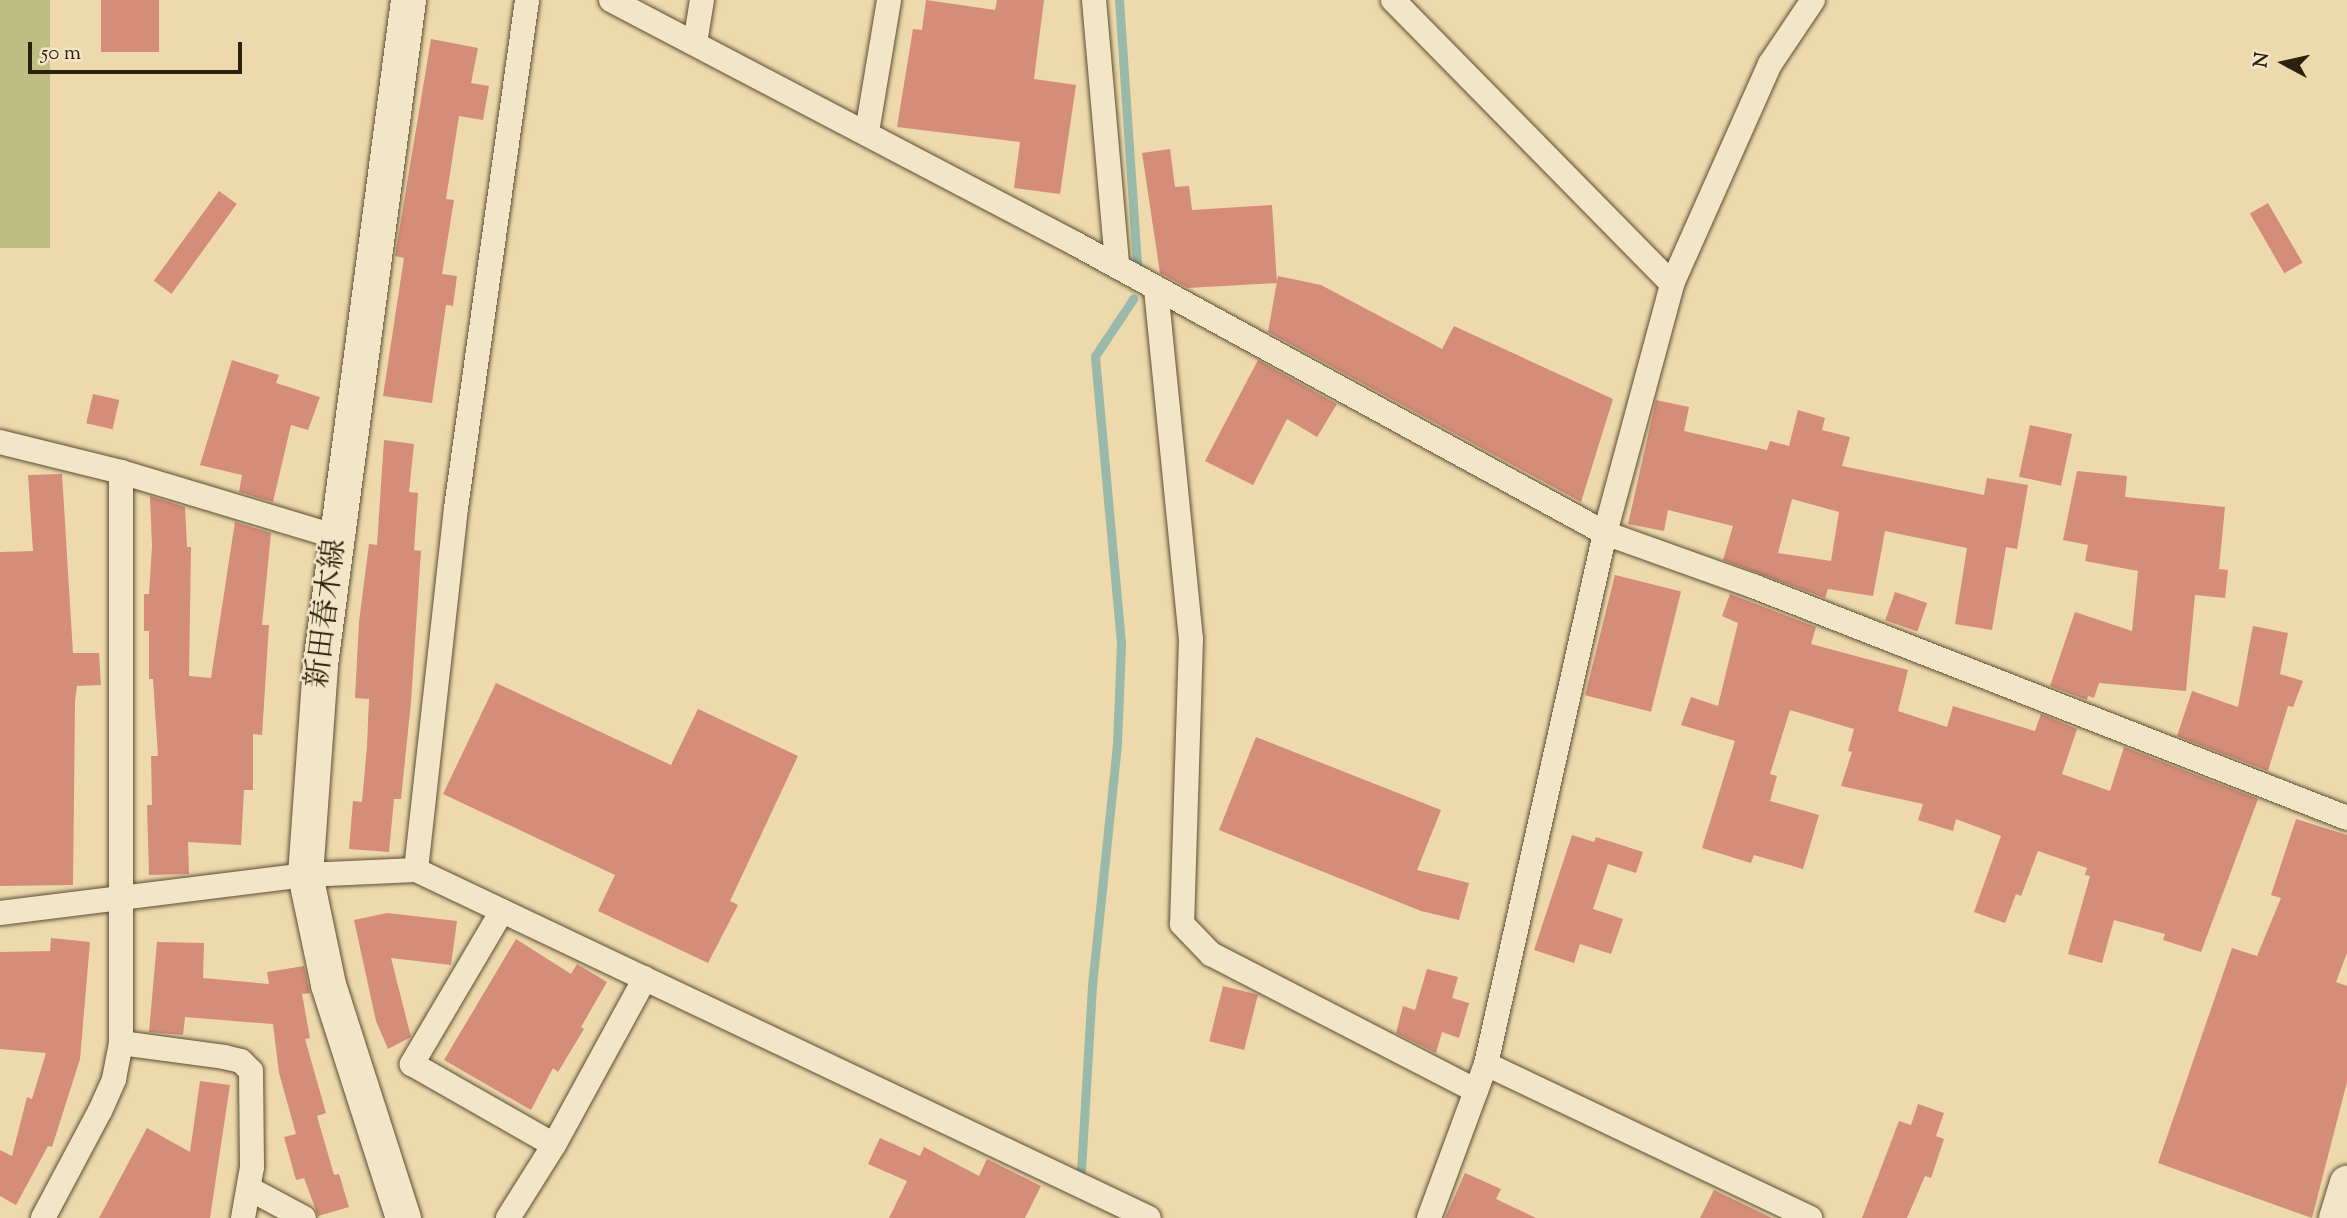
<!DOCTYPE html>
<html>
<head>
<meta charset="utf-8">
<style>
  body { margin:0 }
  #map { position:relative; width:2347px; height:1218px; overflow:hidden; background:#edd9ab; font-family:"Sorts Mill Goudy","Noto Serif JP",serif }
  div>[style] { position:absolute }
  .green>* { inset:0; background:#c0bd83; transform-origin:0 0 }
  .stream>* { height:9px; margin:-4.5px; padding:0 4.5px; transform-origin:4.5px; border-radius:4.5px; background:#99baab }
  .building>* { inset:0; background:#d38d79; transform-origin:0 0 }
  .roads { filter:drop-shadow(0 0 2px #5d4e35) drop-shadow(0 0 2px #5d4e35) }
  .minor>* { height:24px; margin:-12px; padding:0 12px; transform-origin:12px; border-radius:12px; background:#f3e6c8 }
  .secondary>* { height:35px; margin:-17.5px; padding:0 17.5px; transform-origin:17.5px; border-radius:17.5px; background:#f3e6c8 }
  span { translate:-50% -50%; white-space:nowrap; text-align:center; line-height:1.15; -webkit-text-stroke:5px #f3e6c8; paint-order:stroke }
  .street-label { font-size:30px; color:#2d200e }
  .north { position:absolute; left:2249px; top:28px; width:70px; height:70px; -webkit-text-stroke:5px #f3e6c8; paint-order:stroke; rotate:278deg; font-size:19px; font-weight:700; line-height:28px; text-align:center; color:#2d200e }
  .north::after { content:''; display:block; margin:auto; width:24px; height:32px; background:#2d200e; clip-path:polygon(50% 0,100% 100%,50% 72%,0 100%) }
  .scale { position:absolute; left:28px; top:42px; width:214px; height:32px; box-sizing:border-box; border:4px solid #2d200e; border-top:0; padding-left:9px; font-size:21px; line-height:24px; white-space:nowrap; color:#2d200e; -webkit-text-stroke:5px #f3e6c8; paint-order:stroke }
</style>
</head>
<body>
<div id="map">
  <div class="green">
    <i style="left:0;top:0;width:50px;height:248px"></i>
  </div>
  <div class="stream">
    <i style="left:1119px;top:0;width:264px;rotate:86.1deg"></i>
    <i style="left:1081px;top:1171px;width:185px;rotate:-86.6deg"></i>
    <i style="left:1092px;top:986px;width:243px;rotate:-84.1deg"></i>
    <i style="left:1117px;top:744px;width:101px;rotate:-87.7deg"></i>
    <i style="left:1121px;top:643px;width:288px;rotate:-95.2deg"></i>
    <i style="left:1095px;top:356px;width:69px;rotate:-56.3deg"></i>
  </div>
  <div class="building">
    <i style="left:101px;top:0;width:58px;height:52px"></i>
    <i style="clip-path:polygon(926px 0,995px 10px,997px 0,1044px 0,1034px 79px,1076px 85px,1060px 194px,1014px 188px,1020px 142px,897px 127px,913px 29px,922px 30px)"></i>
    <i style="clip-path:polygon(431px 39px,478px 48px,471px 83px,489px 86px,483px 120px,459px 116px,446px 199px,454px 200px,442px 274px,457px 276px,453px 306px,446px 305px,432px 403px,383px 396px,404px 258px,395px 256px)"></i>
    <i style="clip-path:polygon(1170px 149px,1175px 187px,1189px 186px,1192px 210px,1272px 205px,1277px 283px,1188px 288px,1160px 273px,1142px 153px)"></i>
    <i style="left:219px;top:191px;width:22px;height:111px;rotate:36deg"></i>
    <i style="left:2268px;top:203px;width:69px;height:21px;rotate:60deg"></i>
    <i style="clip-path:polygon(1278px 276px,1321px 285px,1442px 349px,1454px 326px,1613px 399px,1581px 502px,1268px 332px)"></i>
    <i style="clip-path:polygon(232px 360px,279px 375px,276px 383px,320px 397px,308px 430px,291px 425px,273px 502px,239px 492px,242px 475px,200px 465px)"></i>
    <i style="clip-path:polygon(1258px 360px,1337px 404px,1317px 437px,1287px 419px,1253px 485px,1205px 461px)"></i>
    <i style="left:93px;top:394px;width:27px;height:30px;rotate:13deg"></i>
    <i style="clip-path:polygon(evenodd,1656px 400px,1689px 407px,1684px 431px,1767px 450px,1770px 441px,1789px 446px,1798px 410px,1825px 418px,1822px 430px,1850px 437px,1842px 466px,1984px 495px,1987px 478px,2028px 485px,2017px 549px,2006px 547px,1992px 630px,1955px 624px,1967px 548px,1885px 531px,1873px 596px,1828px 589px,1825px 598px,1723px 560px,1733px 526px,1668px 510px,1664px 531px,1628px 524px,1656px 400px,1792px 499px,1839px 512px,1831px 561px,1778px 553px,1792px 499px)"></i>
    <i style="left:2030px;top:425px;width:43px;height:53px;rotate:12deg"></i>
    <i style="clip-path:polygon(384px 440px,414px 444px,409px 492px,418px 493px,414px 550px,421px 551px,411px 702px,401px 799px,394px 799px,389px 852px,349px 849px,353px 801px,362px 802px,367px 746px,369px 699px,355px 698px,359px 622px,369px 544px,377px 545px)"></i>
    <i style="clip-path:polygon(2077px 471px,2127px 476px,2125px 497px,2225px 507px,2219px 569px,2228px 570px,2225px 598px,2195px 595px,2186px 691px,2099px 683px,2094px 698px,2088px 696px,2087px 700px,2050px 686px,2075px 612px,2132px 631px,2138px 571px,2085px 561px,2088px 545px,2063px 540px)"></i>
    <i style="clip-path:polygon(62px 474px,73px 653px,99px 653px,101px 685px,77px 686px,75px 701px,73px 885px,0 886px,0 552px,33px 551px,28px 475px)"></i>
    <i style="clip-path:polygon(150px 496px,185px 507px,187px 547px,191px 547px,189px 676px,211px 678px,235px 522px,271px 533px,262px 625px,269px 625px,262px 735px,253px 734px,253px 790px,244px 790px,241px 845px,188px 842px,189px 874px,149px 875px,147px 805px,152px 805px,151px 756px,158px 756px,153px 679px,149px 679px,149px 631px,144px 631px,144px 594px,149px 594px,152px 546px)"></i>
    <i style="left:1615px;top:575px;width:68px;height:124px;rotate:14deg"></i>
    <i style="left:1895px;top:592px;width:34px;height:30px;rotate:19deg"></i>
    <i style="clip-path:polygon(1730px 594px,1816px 627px,1811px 644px,1908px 670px,1898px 711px,1947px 727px,1953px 706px,2035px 731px,2041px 714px,2077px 729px,2062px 774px,2110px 791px,2124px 747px,2258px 799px,2201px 952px,2163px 940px,2165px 934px,2114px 920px,2102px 963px,2068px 954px,2090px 876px,2085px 875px,2087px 868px,2038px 851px,2021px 896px,2016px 894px,2005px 923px,1974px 912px,2001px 836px,1956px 819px,1953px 831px,1918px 820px,1923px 804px,1841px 786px,1852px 752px,1848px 751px,1854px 729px,1790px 710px,1770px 774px,1777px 776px,1770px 801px,1819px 815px,1803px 869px,1754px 855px,1751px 863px,1702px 848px,1735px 741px,1681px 725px,1691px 697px,1718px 706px,1738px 623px,1722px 616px)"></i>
    <i style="clip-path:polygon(2253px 626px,2288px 633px,2280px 674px,2303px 681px,2293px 707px,2288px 706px,2268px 771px,2177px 736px,2192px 691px,2238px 707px)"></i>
    <i style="clip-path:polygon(496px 683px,671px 765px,698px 709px,798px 756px,730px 901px,738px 905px,708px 963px,598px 911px,615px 875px,443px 794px)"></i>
    <i style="clip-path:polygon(1256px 737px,1441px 810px,1417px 870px,1469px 883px,1459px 920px,1421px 911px,1219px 830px)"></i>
    <i style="clip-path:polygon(2296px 819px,2347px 835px,2347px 953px,2336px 982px,2347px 986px,2347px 1082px,2312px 1218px,2158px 1163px,2232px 948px,2257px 956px,2281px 898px,2271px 895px)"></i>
    <i style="clip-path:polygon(1572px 835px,1594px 842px,1596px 837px,1643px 852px,1636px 873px,1608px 864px,1593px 909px,1623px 919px,1611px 954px,1580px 944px,1574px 963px,1534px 950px)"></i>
    <i style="clip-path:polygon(387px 913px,457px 921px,451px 965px,391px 958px,411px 1037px,388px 1049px,376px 1021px,354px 920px)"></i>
    <i style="clip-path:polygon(51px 938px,90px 942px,80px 1059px,52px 1147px,48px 1146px,16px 1205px,0 1196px,0 1150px,12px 1156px,27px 1097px,32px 1099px,46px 1053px,0 1049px,0 952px,50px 951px)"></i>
    <i style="clip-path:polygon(516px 939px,571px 974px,577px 964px,607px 982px,581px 1027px,584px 1029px,558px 1072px,553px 1068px,531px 1110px,444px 1060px)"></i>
    <i style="clip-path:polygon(157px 942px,204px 943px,203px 978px,269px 984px,267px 972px,304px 966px,310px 993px,302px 994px,310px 1038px,305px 1039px,326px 1113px,317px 1116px,334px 1175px,339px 1174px,349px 1207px,318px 1216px,304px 1178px,296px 1180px,284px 1137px,296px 1134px,279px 1073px,273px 1024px,185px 1017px,183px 1035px,149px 1032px)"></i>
    <i style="clip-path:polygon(1427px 969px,1458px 977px,1452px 998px,1469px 1003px,1459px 1038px,1442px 1032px,1436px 1053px,1396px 1033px,1403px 1006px,1415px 1010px)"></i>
    <i style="left:1223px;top:986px;width:36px;height:57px;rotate:14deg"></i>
    <i style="clip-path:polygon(200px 1081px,230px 1085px,210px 1218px,99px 1218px,147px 1128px,190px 1152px)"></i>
    <i style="clip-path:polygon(1918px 1104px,1944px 1113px,1936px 1136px,1944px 1139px,1931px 1178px,1925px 1176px,1907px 1218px,1862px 1218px,1899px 1121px,1911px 1125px)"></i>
    <i style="clip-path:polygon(880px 1138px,920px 1156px,924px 1147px,979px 1176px,987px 1159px,1041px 1186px,1025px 1218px,889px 1218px,907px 1181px,868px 1164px)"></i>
    <i style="clip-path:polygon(1465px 1173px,1501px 1189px,1496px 1199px,1536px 1218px,1445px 1218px)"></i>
    <i style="clip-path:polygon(1714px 1190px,1772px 1218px,1700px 1218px)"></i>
  </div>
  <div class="roads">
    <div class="minor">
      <i style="left:611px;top:0;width:525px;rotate:27.69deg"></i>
      <i style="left:1076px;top:244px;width:603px;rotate:28.65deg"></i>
      <i style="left:1605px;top:533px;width:157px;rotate:19.7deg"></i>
      <i style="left:1753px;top:586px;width:638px;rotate:21.33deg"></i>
      <i style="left:1094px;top:0;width:266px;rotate:85deg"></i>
      <i style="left:1393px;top:0;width:398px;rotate:45.5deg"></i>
      <i style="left:695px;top:43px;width:44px;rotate:-80.8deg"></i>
      <i style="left:867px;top:132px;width:134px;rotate:-80.5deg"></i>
      <i style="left:1156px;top:289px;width:352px;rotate:84.3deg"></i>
      <i style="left:1191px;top:639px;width:285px;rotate:91.8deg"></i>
      <i style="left:1182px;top:924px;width:42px;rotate:46deg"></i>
      <i style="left:1211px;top:954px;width:298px;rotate:27.3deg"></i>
      <i style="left:0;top:442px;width:125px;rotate:13.9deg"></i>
      <i style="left:121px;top:472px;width:226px;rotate:16.7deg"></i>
      <i style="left:416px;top:870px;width:364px;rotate:-83.7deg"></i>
      <i style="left:456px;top:508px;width:513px;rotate:-82.04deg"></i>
      <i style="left:502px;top:911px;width:178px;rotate:120.5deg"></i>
      <i style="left:412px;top:1064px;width:163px;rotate:29.7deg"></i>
      <i style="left:0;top:913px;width:307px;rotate:-7.1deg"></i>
      <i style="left:305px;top:875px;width:111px;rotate:-2.6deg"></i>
      <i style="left:416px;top:870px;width:811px;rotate:25.4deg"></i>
      <i style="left:121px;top:1043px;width:104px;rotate:7.7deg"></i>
      <i style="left:224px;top:1057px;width:17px;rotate:13deg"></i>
      <i style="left:241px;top:1061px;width:14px;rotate:45deg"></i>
      <i style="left:251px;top:1071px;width:96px;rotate:89.4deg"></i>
      <i style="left:252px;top:1167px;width:52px;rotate:100deg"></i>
      <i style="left:1486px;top:1064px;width:359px;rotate:25.4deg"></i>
      <i style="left:250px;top:1189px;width:61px;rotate:28.2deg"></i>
      <i style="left:43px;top:1218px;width:121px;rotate:-62deg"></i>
      <i style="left:100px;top:1111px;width:35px;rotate:-66deg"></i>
      <i style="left:114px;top:1079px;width:37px;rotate:-79deg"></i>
      <i style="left:121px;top:1043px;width:571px;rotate:-90deg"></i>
      <i style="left:508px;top:1218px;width:86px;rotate:-57.8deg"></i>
      <i style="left:554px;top:1145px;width:190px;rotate:-61.4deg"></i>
      <i style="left:1429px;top:1218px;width:164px;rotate:-69.7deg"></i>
      <i style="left:1486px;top:1064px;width:544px;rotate:-77.37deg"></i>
      <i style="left:1605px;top:533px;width:258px;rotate:-74.9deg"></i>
      <i style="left:1672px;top:284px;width:241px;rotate:-66deg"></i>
      <i style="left:1770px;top:64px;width:77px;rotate:-56.1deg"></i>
    </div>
    <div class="secondary">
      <i style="left:403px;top:1218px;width:246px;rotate:-107.8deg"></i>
      <i style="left:328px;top:984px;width:111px;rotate:-101.9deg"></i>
      <i style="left:305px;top:875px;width:212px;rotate:-85.9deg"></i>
      <i style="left:320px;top:664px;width:670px;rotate:-82.45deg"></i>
      <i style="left:2336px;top:1218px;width:37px;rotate:-73deg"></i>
    </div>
  </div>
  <div class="street-label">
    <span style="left:328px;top:614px;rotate:-83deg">新田春木線</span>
  </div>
  <div class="north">N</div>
  <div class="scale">50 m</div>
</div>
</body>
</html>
